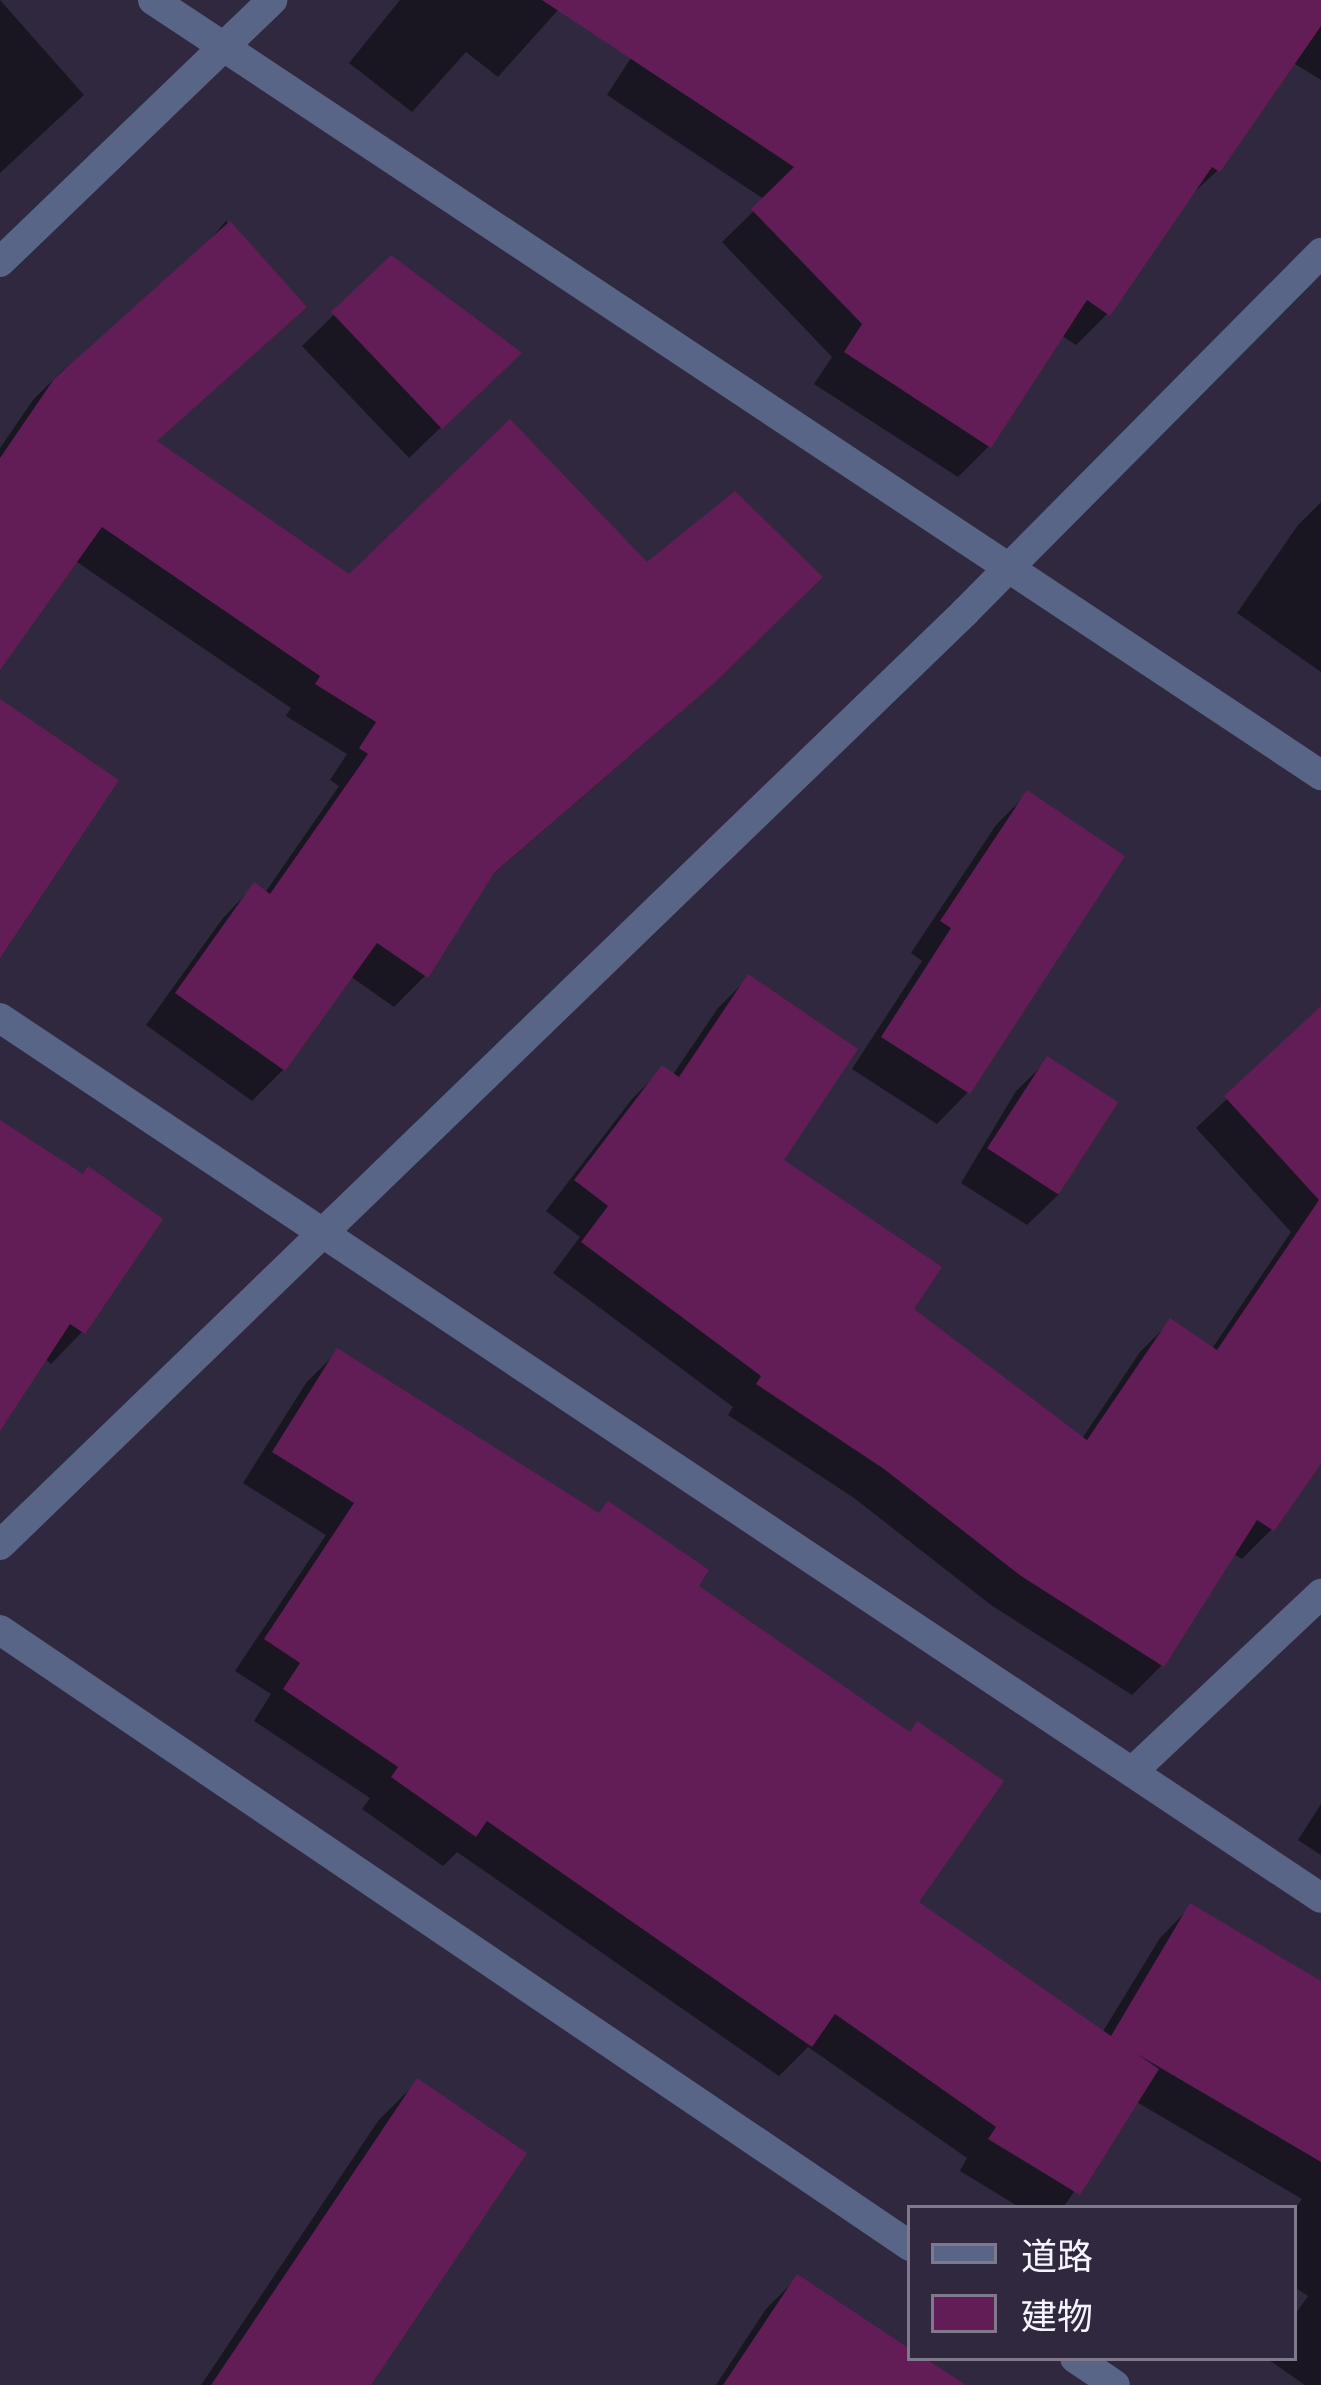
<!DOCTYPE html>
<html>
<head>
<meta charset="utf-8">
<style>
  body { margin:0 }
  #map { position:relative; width:1321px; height:2385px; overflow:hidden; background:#30283e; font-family:Signika,"Noto Sans JP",sans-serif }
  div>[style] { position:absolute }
  .shadow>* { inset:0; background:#0007 }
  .building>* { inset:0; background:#621d56; transform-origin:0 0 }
  .street>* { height:30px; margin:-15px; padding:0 15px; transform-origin:15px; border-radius:15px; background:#586586 }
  span { translate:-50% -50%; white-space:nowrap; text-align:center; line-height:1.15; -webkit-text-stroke:10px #30283e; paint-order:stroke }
  .legend { position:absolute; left:907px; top:2205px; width:390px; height:156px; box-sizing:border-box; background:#30283e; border:3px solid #80798b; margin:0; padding:15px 21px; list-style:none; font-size:36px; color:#f7f3fe }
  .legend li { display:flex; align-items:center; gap:24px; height:60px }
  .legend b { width:60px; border:3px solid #80798b }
</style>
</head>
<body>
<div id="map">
  <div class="shadow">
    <i style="clip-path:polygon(0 0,84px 95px,0 173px)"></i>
    <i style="clip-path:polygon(400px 0,567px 0,498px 77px,466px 52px,412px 112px,349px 63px)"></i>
    <i style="clip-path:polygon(668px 0,1321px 0,1321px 80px,1292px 62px,1218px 170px,1185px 201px,1107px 314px,1076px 345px,1061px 335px,989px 446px,958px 477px,814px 384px,832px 357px,722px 242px,765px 200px,607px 95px)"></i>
    <i style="clip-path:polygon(226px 221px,303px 307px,154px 443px,350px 578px,647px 566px,788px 608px,676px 716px,485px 881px,425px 976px,394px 1007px,350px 976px,283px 1070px,252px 1101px,146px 1025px,223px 918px,254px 886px,264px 894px,339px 786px,330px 780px,347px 754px,286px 716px,291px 708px,74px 560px,0 665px,0 448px,33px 400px,64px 369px,87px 384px)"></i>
    <i style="clip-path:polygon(391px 259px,486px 384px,409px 458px,302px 346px)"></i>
    <i style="clip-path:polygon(1321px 502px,1321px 672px,1237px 613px,1298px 525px)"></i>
    <i style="clip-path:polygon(1027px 794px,968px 1092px,937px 1124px,852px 1069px,922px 961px,911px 953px,996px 825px)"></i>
    <i style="clip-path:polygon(748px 978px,779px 1160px,910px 1310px,1081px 1440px,1140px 1352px,1170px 1322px,1211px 1350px,1291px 1232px,1196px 1128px,1321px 1011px,1321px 1458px,1272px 1529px,1242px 1559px,1232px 1553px,1162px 1665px,1132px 1695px,991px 1605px,854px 1498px,728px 1415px,733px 1407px,553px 1273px,580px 1237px,546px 1211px,632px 1099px,662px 1069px,672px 1076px,718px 1008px)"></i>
    <i style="clip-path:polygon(1048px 1060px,1059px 1194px,1027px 1225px,961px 1183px,1016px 1091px)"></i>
    <i style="clip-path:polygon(0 1124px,159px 1220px,82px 1332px,51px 1364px,44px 1358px,0 1425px)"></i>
    <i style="clip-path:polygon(337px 1352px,694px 1587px,915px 1903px,1102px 2033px,1160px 1938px,1190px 1907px,1321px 1991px,1321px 2385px,1305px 2385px,1266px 2358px,1294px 2358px,1294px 2316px,1308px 2296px,1294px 2287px,1294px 2211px,1302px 2199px,1135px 2101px,1063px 2208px,1021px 2208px,960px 2171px,967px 2158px,808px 2047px,779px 2076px,457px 1852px,443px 1866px,362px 1809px,370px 1798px,254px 1721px,271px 1694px,235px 1671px,326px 1535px,243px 1483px,306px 1383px)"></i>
    <i style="clip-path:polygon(1321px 1804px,1321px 1855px,1298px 1840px)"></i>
    <i style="clip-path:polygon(417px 2082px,367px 2385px,201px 2385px,378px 2121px)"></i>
    <i style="clip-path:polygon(797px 2278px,887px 2385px,716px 2385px,766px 2309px)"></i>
  </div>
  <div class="building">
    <i style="clip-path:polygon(542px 0,1321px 0,1321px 26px,1220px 172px,1212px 167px,1110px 316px,1087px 300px,991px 448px,844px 352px,862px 324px,751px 209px,794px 167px)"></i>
    <i style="clip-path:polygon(230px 221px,307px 307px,157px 441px,349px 574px,510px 419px,647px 562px,735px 491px,823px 577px,712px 685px,494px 873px,428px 978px,377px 943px,285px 1071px,175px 993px,254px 882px,270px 894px,368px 754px,359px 748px,376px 722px,315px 684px,320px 676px,102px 527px,0 670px,0 458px,54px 379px)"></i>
    <i style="clip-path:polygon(391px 255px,522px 353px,442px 429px,331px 312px)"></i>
    <i style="clip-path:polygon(0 699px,119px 780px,0 958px)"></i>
    <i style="clip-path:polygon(1027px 790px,1125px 856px,970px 1094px,881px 1037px,951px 928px,940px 921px)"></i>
    <i style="clip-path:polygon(748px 974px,858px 1049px,784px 1160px,942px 1267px,914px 1309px,1087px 1440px,1170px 1318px,1217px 1350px,1319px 1200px,1224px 1096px,1321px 1006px,1321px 1464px,1274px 1531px,1257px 1520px,1164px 1667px,1021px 1576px,884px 1469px,756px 1384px,761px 1376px,581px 1242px,608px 1206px,574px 1180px,662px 1065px,679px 1077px)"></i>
    <i style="left:1047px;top:1056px;width:85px;height:110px;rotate:33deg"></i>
    <i style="clip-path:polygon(0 1120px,83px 1174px,88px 1166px,163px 1219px,85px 1334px,70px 1324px,0 1431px)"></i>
    <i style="clip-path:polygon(337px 1348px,599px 1513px,608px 1501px,709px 1570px,699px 1586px,910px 1732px,917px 1721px,1004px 1781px,919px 1902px,1111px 2036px,1190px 1903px,1321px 1981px,1321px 2162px,1137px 2054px,1159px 2069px,1080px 2195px,988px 2139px,996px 2127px,835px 2014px,812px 2047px,487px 1821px,476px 1837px,391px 1777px,398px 1767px,283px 1689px,300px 1663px,264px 1639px,354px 1503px,272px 1452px)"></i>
    <i style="clip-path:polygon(417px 2078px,527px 2153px,371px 2385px,211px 2385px)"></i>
    <i style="clip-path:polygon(797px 2274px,910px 2349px,910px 2358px,924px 2358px,966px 2385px,723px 2385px)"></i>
  </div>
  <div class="street">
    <i style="left:153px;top:0;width:1402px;rotate:33.57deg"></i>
    <i style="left:0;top:262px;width:378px;rotate:-43.9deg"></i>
    <i style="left:0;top:1018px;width:1587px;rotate:33.67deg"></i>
    <i style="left:0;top:1545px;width:1342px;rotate:-44.03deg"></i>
    <i style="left:965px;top:612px;width:506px;rotate:-45.24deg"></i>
    <i style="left:0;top:1630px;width:1099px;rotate:34.09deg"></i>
    <i style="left:1132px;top:1772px;width:260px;rotate:-43.3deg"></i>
    <i style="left:1075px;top:2358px;width:48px;rotate:34deg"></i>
  </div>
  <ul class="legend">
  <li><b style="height:15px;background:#586586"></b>道路</li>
  <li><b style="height:33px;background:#621d56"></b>建物</li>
  </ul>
</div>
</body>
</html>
